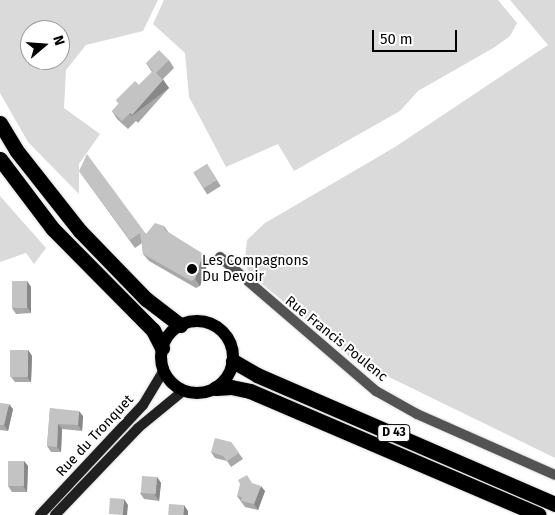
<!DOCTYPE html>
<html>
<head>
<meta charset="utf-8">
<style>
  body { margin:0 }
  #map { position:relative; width:555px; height:515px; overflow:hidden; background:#fff; font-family:"Fira Sans",sans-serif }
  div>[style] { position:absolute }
  .green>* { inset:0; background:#dadada }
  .roads { filter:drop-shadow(0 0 1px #dbdbdb) drop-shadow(0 0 1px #dbdbdb) }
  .street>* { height:10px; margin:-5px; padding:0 5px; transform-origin:5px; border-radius:5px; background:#535353 }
  .secondary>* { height:10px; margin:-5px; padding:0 5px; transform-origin:5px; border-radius:5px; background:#202020 }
  .primary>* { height:12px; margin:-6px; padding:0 6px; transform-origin:6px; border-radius:6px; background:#000 }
  .primary>.ring { margin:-6px; padding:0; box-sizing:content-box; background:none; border:12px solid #000; border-radius:50% }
  .highway>* { height:15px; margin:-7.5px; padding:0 7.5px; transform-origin:7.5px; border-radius:7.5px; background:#000 }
  .wall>* { inset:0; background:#a8a8a8; transform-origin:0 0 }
  .shaded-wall>* { inset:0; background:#888; transform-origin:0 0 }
  .building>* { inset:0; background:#c3c3c3; transform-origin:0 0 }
  .dots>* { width:14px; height:14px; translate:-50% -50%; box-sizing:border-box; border:2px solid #fff; border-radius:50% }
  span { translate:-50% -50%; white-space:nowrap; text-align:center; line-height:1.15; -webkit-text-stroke:4px #fff; paint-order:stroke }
  .shield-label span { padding:1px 4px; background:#fff; border:1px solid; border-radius:4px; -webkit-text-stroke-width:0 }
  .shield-label { font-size:12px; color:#000; font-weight:700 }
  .poi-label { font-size:14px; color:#000 }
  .left { translate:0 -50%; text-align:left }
  .street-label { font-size:14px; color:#000 }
  .north { position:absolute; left:20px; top:20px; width:50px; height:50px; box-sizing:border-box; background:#fff; border:1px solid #999; border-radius:50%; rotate:72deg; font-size:14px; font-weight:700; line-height:20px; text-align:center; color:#000 }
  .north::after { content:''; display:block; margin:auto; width:18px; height:22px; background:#000; clip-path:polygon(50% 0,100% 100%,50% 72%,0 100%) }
  .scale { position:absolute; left:372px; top:30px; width:85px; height:22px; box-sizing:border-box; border:2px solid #000; border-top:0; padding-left:6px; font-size:15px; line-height:18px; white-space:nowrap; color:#000; -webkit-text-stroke:4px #fff; paint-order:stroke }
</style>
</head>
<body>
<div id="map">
  <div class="green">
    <i style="clip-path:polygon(evenodd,0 0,158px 0,143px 31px,86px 45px,66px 70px,64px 108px,100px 134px,79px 164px,79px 194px,28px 142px,0 93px,0 0,30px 30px,60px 30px,60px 60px,30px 60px,30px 30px)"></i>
    <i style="clip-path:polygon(164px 0,498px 0,517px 23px,510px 36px,495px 47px,418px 91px,400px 111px,294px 171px,278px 144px,226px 167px,189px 97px,185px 53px,153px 24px)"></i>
    <i style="clip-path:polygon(510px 0,555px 0,555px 458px,352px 359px,248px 272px,245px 259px,247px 240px,265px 223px,395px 147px,548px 45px)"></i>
    <i style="clip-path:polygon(0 196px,46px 248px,34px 264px,26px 253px,0 262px)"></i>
  </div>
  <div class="roads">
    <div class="street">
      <i style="left:220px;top:257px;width:206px;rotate:40.7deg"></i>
      <i style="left:376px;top:391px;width:47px;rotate:29.3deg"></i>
      <i style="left:417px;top:414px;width:151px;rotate:23.8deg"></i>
    </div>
    <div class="secondary">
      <i style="left:40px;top:515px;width:151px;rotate:-46.9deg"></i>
      <i style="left:143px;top:405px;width:41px;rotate:-59deg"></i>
      <i style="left:55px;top:515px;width:120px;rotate:-46.3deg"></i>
      <i style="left:138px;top:428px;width:58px;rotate:-39.4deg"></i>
    </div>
    <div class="primary">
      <i class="ring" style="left:161px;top:321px;width:60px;height:60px"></i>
    </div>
    <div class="highway">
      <i style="left:0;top:123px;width:31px;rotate:59deg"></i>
      <i style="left:16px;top:150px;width:103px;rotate:51.7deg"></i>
      <i style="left:80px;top:231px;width:95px;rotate:45.9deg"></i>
      <i style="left:146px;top:299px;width:43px;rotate:37.4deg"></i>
      <i style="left:0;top:159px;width:88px;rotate:52.9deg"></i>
      <i style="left:53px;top:229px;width:142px;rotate:45.3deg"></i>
      <i style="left:153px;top:330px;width:20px;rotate:63deg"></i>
      <i style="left:233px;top:361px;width:28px;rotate:30deg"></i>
      <i style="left:257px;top:375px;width:325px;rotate:23.4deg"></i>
      <i style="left:216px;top:388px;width:15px;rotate:-4deg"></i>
      <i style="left:231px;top:387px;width:19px;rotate:12deg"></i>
      <i style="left:250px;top:391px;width:314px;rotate:23.2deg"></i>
    </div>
  </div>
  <div class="wall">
    <i style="clip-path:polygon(169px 60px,174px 68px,163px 79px,169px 88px,138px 123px,136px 121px,128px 129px,117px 119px,112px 111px,119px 104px,116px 100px,139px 85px,152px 72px,146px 63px)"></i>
    <i style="left:207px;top:164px;width:26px;height:16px;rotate:58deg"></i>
    <i style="clip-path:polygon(79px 171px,146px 234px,164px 226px,169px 233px,203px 254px,208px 262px,200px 286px,196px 288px,149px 261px,143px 254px,142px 243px,135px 248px)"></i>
    <i style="clip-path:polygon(27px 281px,31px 287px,31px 313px,16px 314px,12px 308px)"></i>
    <i style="clip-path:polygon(28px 350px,32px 356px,31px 382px,15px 382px,11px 377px)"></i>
    <i style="clip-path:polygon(0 403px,13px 409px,8px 431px,0 430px)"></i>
    <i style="clip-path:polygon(50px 408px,83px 416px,82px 431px,62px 429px,61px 452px,51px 452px,47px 446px)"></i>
    <i style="clip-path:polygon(231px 442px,243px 459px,231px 467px,227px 461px,215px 458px,211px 452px)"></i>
    <i style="clip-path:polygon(24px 461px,28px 466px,27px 492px,12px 492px,8px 486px)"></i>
    <i style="clip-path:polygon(157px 477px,161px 483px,159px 501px,144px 499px,140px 493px)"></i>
    <i style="clip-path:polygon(253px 484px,265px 491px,258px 510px,245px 507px,237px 496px)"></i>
  </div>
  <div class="shaded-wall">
    <i style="left:163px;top:80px;width:10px;height:47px;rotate:53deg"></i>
    <i style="clip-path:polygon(203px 254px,208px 262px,200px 286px,195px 279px)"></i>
    <i style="clip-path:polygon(27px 281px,31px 287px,31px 313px,27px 307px)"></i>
    <i style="clip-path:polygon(28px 350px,32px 356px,31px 382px,27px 377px)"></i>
    <i style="clip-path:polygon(9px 404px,13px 409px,8px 431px,4px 425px)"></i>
    <i style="clip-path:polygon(79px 411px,83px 416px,82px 431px,78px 425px)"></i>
    <i style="clip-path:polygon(58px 424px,62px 429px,61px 452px,57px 447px)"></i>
    <i style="clip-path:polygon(24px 461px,28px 466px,27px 492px,23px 486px)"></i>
    <i style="clip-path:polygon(157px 477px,161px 483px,159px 501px,155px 495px)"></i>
    <i style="clip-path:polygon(261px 486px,265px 491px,258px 510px,254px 504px)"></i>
    <i style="clip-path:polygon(124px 499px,128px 505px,127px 515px,122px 515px)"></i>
    <i style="clip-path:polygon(184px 505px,188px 511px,188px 515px,183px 515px)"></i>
  </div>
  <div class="building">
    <i style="clip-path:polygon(159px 50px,169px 60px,156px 73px,163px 80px,132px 115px,130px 113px,122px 121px,112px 111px,119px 103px,116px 100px,135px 81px,139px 85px,153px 71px,146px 63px)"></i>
    <i style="clip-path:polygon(87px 154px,146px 234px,155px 223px,164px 226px,165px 230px,203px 254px,195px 279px,191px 281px,143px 254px,140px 233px,130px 240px,79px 171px)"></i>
    <i style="left:207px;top:164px;width:19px;height:16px;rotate:58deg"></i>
    <i style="left:12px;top:281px;width:15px;height:27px"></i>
    <i style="left:10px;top:350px;width:18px;height:27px"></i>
    <i style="clip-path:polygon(0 403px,9px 404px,4px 425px,0 425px)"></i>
    <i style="clip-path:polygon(50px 408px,79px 411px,78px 425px,58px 424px,57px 447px,47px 446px)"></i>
    <i style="clip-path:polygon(215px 438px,231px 442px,239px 453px,227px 461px,223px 456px,211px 452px)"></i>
    <i style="left:8px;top:461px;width:16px;height:25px"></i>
    <i style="clip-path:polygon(247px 475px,252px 483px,261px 486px,254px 504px,241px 501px,242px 497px,237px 496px,240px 484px,238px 480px)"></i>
    <i style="left:142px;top:476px;width:15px;height:17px;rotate:4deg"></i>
    <i style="left:110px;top:498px;width:14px;height:16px;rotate:4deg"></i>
    <i style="left:169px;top:504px;width:15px;height:11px;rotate:4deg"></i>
  </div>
  <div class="dots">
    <i style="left:192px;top:269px;background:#000"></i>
  </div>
  <div class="shield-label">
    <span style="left:394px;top:433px">D 43</span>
  </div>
  <div class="poi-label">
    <span class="left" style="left:202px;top:269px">Les Compagnons<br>Du Devoir</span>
  </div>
  <div class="street-label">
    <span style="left:336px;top:339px;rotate:39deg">Rue Francis Poulenc</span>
    <span style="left:95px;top:436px;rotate:-47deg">Rue du Tronquet</span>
  </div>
  <div class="north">N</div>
  <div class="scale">50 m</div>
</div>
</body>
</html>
